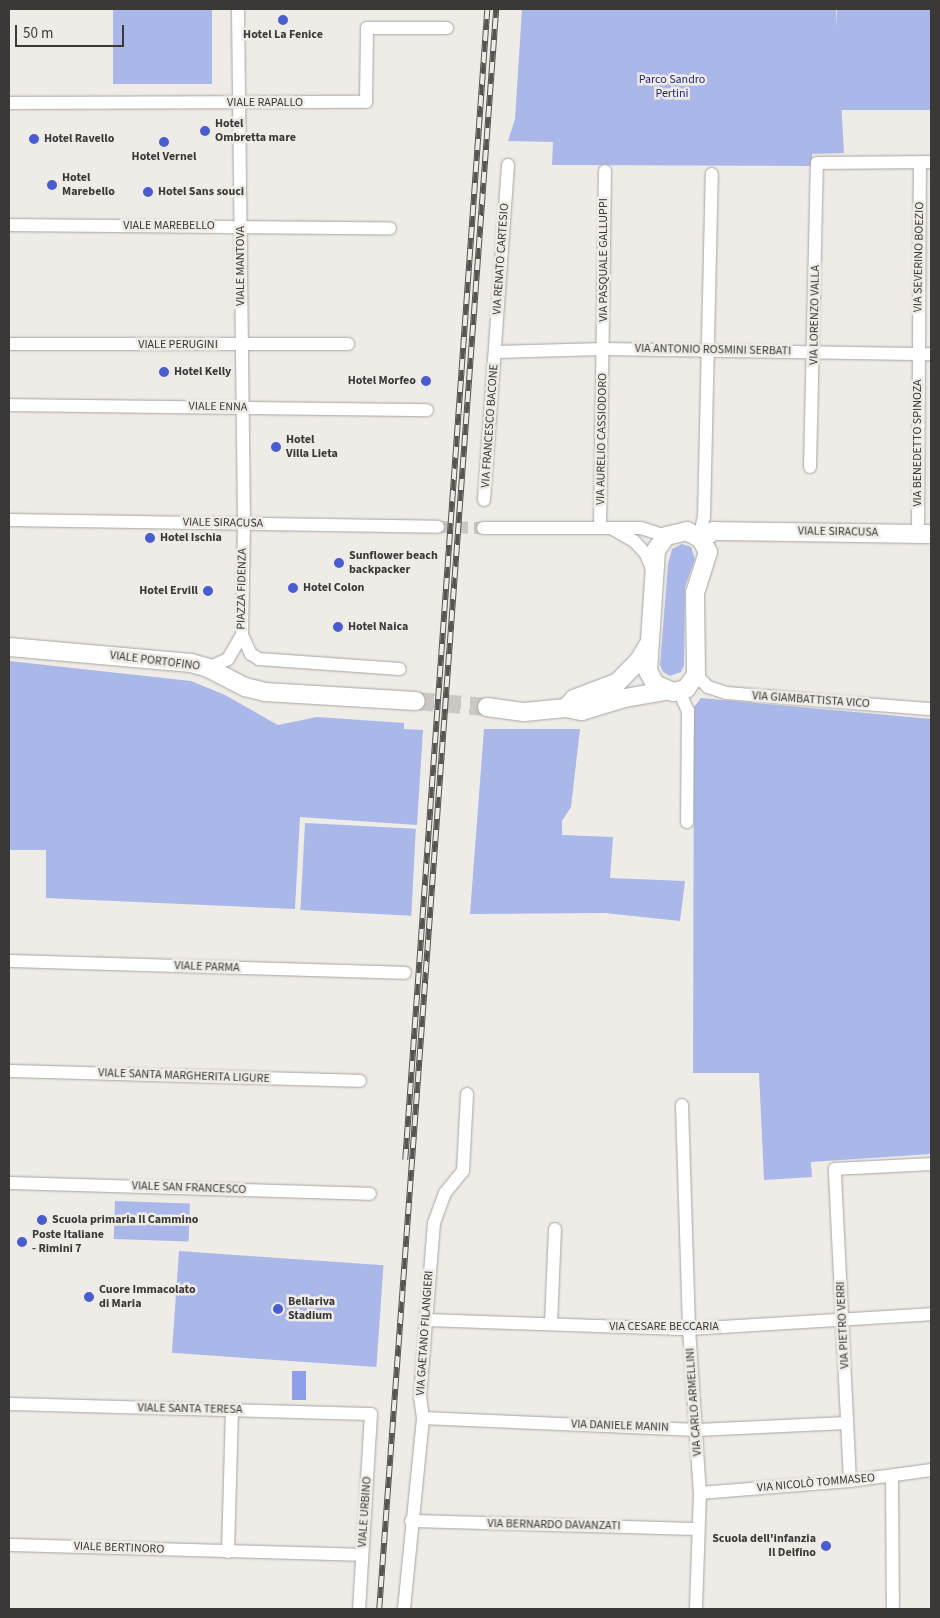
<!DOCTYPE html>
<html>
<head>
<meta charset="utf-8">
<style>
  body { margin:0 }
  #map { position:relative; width:940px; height:1618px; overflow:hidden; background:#efebe7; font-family:"Source Sans 3",sans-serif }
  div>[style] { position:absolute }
  .green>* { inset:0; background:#aab8e9; transform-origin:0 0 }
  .water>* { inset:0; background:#8c9fe8; transform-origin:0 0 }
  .street-tunnel>* { height:12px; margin-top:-6px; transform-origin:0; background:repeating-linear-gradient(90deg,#cbc7c4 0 12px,transparent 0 18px) }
  .secondary-tunnel>* { height:18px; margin-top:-9px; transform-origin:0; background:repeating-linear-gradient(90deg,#cbc7c4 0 18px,transparent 0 27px) }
  .roads { filter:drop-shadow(0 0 1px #a8a4a0) drop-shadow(0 0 1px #a8a4a0) }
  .street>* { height:12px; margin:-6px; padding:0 6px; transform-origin:6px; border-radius:6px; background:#fff }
  .secondary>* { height:18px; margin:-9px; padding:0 9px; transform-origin:9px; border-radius:9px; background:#fff }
  .rail>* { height:5.5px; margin-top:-2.75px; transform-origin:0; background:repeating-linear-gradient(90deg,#efebe7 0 11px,#575553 0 22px); box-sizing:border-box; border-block:1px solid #575553 }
  .dots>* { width:14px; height:14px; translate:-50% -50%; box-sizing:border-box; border:2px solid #efebe7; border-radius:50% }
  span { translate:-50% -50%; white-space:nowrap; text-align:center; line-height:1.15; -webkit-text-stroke:5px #efebe7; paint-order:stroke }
  .poi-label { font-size:12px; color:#3b3938; font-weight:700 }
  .left { translate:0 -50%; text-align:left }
  .right { translate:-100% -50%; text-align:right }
  .park-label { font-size:12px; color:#21287b }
  .street-label { font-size:12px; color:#3b3938 }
  .frame { position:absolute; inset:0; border:10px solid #3b3938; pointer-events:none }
  .scale { position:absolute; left:15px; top:25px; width:109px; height:22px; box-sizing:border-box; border:2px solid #3b3938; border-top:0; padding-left:6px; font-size:15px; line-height:18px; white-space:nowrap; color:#3b3938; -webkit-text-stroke:4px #efebe7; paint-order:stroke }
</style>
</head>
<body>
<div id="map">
  <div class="green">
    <i style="left:113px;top:9px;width:99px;height:75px"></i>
    <i style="clip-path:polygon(522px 9px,836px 9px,844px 153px,812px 154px,812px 166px,552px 165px,553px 142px,508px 141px,515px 119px)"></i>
    <i style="left:837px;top:9px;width:94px;height:101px"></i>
    <i style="clip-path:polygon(682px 544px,691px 547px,695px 559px,685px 587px,684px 665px,681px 672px,670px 676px,663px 672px,660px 665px,668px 564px,672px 549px)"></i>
    <i style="clip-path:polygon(9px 661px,191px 681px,225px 695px,278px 725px,317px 717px,404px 723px,404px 729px,423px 730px,417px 825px,300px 817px,295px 909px,46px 898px,46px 850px,9px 850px)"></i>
    <i style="clip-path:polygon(701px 698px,931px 719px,931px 1154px,811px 1162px,812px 1177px,764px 1180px,759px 1073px,693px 1073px,694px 707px)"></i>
    <i style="clip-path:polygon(484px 729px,580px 729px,571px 807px,562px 821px,562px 835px,613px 837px,610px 878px,685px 881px,680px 921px,605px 913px,470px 914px)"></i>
    <i style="left:305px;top:823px;width:111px;height:87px;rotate:3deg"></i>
    <i style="left:115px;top:1201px;width:75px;height:38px;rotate:2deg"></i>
    <i style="left:179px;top:1251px;width:205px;height:102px;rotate:4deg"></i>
  </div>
  <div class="water">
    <i style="left:292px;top:1371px;width:14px;height:29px"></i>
  </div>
  <div class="street-tunnel">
    <i style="left:438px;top:527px;width:45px;rotate:1.3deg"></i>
  </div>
  <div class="secondary-tunnel">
    <i style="left:416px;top:701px;width:71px;rotate:4.8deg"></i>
  </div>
  <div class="roads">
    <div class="street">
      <i style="left:9px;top:103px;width:357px;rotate:-0.2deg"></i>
      <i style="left:366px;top:102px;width:74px;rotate:-89.2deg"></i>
      <i style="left:367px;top:28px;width:80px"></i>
      <i style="left:9px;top:225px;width:381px;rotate:0.5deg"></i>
      <i style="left:9px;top:344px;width:339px"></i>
      <i style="left:495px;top:352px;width:109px;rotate:-1.6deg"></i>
      <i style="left:604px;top:349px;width:327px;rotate:0.9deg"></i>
      <i style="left:9px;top:405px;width:418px;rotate:0.7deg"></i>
      <i style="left:810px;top:467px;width:304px;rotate:-88.7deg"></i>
      <i style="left:817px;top:163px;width:114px;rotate:-0.5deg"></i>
      <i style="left:484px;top:500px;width:336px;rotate:-85.9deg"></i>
      <i style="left:9px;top:520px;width:429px;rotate:0.9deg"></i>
      <i style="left:483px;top:528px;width:158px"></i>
      <i style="left:641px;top:528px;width:26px;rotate:18deg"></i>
      <i style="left:600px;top:528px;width:357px;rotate:-89.2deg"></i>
      <i style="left:613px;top:529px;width:24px;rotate:30deg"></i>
      <i style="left:634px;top:541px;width:18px;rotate:47deg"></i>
      <i style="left:646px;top:554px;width:18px;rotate:68deg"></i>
      <i style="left:918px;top:533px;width:371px;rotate:-89.7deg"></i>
      <i style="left:699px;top:537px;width:21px;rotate:-76deg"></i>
      <i style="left:704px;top:517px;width:343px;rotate:-88.7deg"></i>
      <i style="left:242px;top:635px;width:21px;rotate:65deg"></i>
      <i style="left:251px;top:654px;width:9px;rotate:32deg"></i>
      <i style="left:259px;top:659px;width:141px;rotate:4.1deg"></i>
      <i style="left:208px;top:668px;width:22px;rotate:-24deg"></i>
      <i style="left:228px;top:659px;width:28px;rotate:-60deg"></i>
      <i style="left:242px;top:635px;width:112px;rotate:-89deg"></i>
      <i style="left:244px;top:523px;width:514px;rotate:-90.67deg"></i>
      <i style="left:696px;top:675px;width:17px;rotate:45deg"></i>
      <i style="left:708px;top:687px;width:19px;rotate:18deg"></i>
      <i style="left:726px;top:693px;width:206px;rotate:4.5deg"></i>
      <i style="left:679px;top:691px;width:22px;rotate:66deg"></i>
      <i style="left:688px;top:711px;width:111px;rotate:90.5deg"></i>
      <i style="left:9px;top:961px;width:396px;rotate:1.7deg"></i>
      <i style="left:9px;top:1071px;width:351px;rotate:1.6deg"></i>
      <i style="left:682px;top:1105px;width:224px;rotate:88.2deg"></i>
      <i style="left:689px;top:1329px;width:164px;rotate:86.2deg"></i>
      <i style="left:700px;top:1493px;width:116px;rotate:92deg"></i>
      <i style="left:9px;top:1183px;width:361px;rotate:1.7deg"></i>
      <i style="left:426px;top:1320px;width:263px;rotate:2deg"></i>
      <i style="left:689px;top:1329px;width:242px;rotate:-3.5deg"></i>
      <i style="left:551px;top:1324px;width:95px;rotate:-87.6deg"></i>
      <i style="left:9px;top:1404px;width:362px;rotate:1.6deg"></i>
      <i style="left:371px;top:1414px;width:195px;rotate:93.5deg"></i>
      <i style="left:423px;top:1418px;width:274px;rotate:2.5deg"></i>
      <i style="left:697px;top:1430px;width:150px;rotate:-2.7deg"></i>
      <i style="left:892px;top:1477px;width:132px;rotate:89.6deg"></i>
      <i style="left:850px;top:1481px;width:312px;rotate:-92.8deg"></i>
      <i style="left:835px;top:1169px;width:96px;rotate:-3deg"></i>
      <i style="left:700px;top:1493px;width:150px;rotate:-4.6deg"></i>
      <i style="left:850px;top:1481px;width:82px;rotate:-7.7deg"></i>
      <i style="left:411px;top:1521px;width:287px;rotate:1.6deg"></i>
      <i style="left:9px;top:1545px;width:353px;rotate:1.6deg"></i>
      <i style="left:228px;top:1552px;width:142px;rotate:-88.4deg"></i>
      <i style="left:404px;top:1609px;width:192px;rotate:-84.3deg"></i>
      <i style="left:423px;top:1418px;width:21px;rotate:-98deg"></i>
      <i style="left:420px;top:1397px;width:175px;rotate:-85.4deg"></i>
      <i style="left:434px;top:1223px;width:32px;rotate:-70deg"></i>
      <i style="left:445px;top:1193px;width:28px;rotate:-51deg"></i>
      <i style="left:463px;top:1171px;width:77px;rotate:-87deg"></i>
    </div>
    <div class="secondary">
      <i style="left:687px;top:531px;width:16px;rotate:30deg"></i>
      <i style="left:701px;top:539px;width:15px;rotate:62deg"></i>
      <i style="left:708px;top:552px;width:43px;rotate:107.6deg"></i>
      <i style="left:695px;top:593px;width:82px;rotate:89.3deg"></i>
      <i style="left:696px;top:675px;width:17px;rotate:126deg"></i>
      <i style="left:686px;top:689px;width:13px;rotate:167deg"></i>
      <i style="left:673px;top:692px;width:20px;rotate:-156deg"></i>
      <i style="left:655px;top:684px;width:15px;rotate:-118deg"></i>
      <i style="left:648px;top:671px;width:121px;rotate:-86.2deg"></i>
      <i style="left:656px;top:550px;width:17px;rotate:-54deg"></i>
      <i style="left:666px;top:536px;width:22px;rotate:-13deg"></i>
      <i style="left:701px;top:539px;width:15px;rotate:-32deg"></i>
      <i style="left:714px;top:531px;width:217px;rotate:0.8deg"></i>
      <i style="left:9px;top:647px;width:183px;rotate:5deg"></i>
      <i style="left:191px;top:663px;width:18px;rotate:16deg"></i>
      <i style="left:208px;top:668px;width:42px;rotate:27.2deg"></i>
      <i style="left:245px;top:687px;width:21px;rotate:14deg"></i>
      <i style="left:265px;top:692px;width:151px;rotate:3.4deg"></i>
      <i style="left:487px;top:707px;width:37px;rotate:8deg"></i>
      <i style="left:524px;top:712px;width:42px;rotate:-5.4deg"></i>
      <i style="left:566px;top:708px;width:16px;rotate:11deg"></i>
      <i style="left:582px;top:711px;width:45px;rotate:-16.8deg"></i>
      <i style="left:625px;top:698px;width:41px;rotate:-9.9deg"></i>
      <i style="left:566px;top:708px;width:12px;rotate:-48deg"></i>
      <i style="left:574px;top:699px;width:47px;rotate:-21.1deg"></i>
      <i style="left:618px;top:682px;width:32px;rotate:-46deg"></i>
      <i style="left:640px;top:659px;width:16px;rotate:-60deg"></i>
    </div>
  </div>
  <div class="rail">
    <i style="left:405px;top:1160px;width:1154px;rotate:-85.92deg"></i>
    <i style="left:379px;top:1609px;width:1604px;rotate:-85.82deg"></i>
  </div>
  <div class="dots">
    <i style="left:283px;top:20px;background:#4a5cd1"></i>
    <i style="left:205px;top:131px;background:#4a5cd1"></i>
    <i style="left:34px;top:139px;background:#4a5cd1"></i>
    <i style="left:164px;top:142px;background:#4a5cd1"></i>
    <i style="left:52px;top:185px;background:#4a5cd1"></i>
    <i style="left:148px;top:192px;background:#4a5cd1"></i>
    <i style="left:164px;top:372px;background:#4a5cd1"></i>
    <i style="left:426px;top:381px;background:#4a5cd1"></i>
    <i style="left:276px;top:447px;background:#4a5cd1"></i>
    <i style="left:150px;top:538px;background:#4a5cd1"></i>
    <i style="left:339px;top:563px;background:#4a5cd1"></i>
    <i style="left:293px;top:588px;background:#4a5cd1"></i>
    <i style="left:208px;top:591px;background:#4a5cd1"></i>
    <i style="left:338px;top:627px;background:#4a5cd1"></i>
    <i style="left:42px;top:1220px;background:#4a5cd1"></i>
    <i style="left:22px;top:1242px;background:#4a5cd1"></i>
    <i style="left:89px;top:1297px;background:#4a5cd1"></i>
    <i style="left:278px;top:1309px;background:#4a5cd1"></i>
    <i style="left:826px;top:1546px;background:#4a5cd1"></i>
  </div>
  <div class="poi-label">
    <span style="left:283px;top:35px">Hotel La Fenice</span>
    <span class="left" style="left:215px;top:131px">Hotel<br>Ombretta mare</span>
    <span class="left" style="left:44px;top:139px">Hotel Ravello</span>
    <span style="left:164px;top:157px">Hotel Vernel</span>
    <span class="left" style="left:62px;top:185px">Hotel<br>Marebello</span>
    <span class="left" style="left:158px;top:192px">Hotel Sans souci</span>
    <span class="left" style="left:174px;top:372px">Hotel Kelly</span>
    <span class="right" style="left:416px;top:381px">Hotel Morfeo</span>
    <span class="left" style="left:286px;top:447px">Hotel<br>Villa Lieta</span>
    <span class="left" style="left:160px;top:538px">Hotel Ischia</span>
    <span class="left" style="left:349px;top:563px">Sunflower beach<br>backpacker</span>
    <span class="left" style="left:303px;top:588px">Hotel Colon</span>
    <span class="right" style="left:198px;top:591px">Hotel Ervill</span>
    <span class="left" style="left:348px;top:627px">Hotel Naica</span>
    <span class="left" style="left:52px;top:1220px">Scuola primaria Il Cammino</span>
    <span class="left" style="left:32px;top:1242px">Poste Italiane<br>- Rimini 7</span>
    <span class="left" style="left:99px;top:1297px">Cuore Immacolato<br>di Maria</span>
    <span class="left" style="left:288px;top:1309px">Bellariva<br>Stadium</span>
    <span class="right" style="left:816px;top:1546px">Scuola dell'infanzia<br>Il Delfino</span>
  </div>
  <div class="park-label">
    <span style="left:672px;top:87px">Parco Sandro<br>Pertini</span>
  </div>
  <div class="street-label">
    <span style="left:265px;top:103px">VIALE RAPALLO</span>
    <span style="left:169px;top:226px">VIALE MAREBELLO</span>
    <span style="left:919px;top:257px;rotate:-89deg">VIA SEVERINO BOEZIO</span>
    <span style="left:501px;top:259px;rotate:-86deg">VIA RENATO CARTESIO</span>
    <span style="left:604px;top:260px;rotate:-90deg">VIA PASQUALE GALLUPPI</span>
    <span style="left:241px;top:266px;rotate:-90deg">VIALE MANTOVA</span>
    <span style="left:815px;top:315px;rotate:-89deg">VIA LORENZO VALLA</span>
    <span style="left:178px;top:345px">VIALE PERUGINI</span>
    <span style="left:713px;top:350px;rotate:1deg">VIA ANTONIO ROSMINI SERBATI</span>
    <span style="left:218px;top:407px;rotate:1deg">VIALE ENNA</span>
    <span style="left:490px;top:426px;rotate:-86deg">VIA FRANCESCO BACONE</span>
    <span style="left:602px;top:439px;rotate:-89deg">VIA AURELIO CASSIODORO</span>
    <span style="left:918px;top:443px;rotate:-90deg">VIA BENEDETTO SPINOZA</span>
    <span style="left:223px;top:523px;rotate:1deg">VIALE SIRACUSA</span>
    <span style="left:838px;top:532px;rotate:1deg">VIALE SIRACUSA</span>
    <span style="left:242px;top:589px;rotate:-89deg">PIAZZA FIDENZA</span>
    <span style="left:155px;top:661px;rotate:7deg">VIALE PORTOFINO</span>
    <span style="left:811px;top:700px;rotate:4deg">VIA GIAMBATTISTA VICO</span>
    <span style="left:207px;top:967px;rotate:2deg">VIALE PARMA</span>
    <span style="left:184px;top:1076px;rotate:2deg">VIALE SANTA MARGHERITA LIGURE</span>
    <span style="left:189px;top:1188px;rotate:2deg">VIALE SAN FRANCESCO</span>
    <span style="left:843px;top:1325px;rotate:-93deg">VIA PIETRO VERRI</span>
    <span style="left:664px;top:1327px">VIA CESARE BECCARIA</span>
    <span style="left:425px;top:1333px;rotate:-86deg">VIA GAETANO FILANGIERI</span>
    <span style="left:694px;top:1402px;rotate:-94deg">VIA CARLO ARMELLINI</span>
    <span style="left:190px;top:1409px;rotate:1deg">VIALE SANTA TERESA</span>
    <span style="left:620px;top:1426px;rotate:2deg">VIA DANIELE MANIN</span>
    <span style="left:816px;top:1483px;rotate:-5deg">VIA NICOLÒ TOMMASEO</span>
    <span style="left:365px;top:1512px;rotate:-86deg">VIALE URBINO</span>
    <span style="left:554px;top:1525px;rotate:1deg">VIA BERNARDO DAVANZATI</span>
    <span style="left:119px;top:1548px;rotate:2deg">VIALE BERTINORO</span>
  </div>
  <div class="frame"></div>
  <div class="scale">50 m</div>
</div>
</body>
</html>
